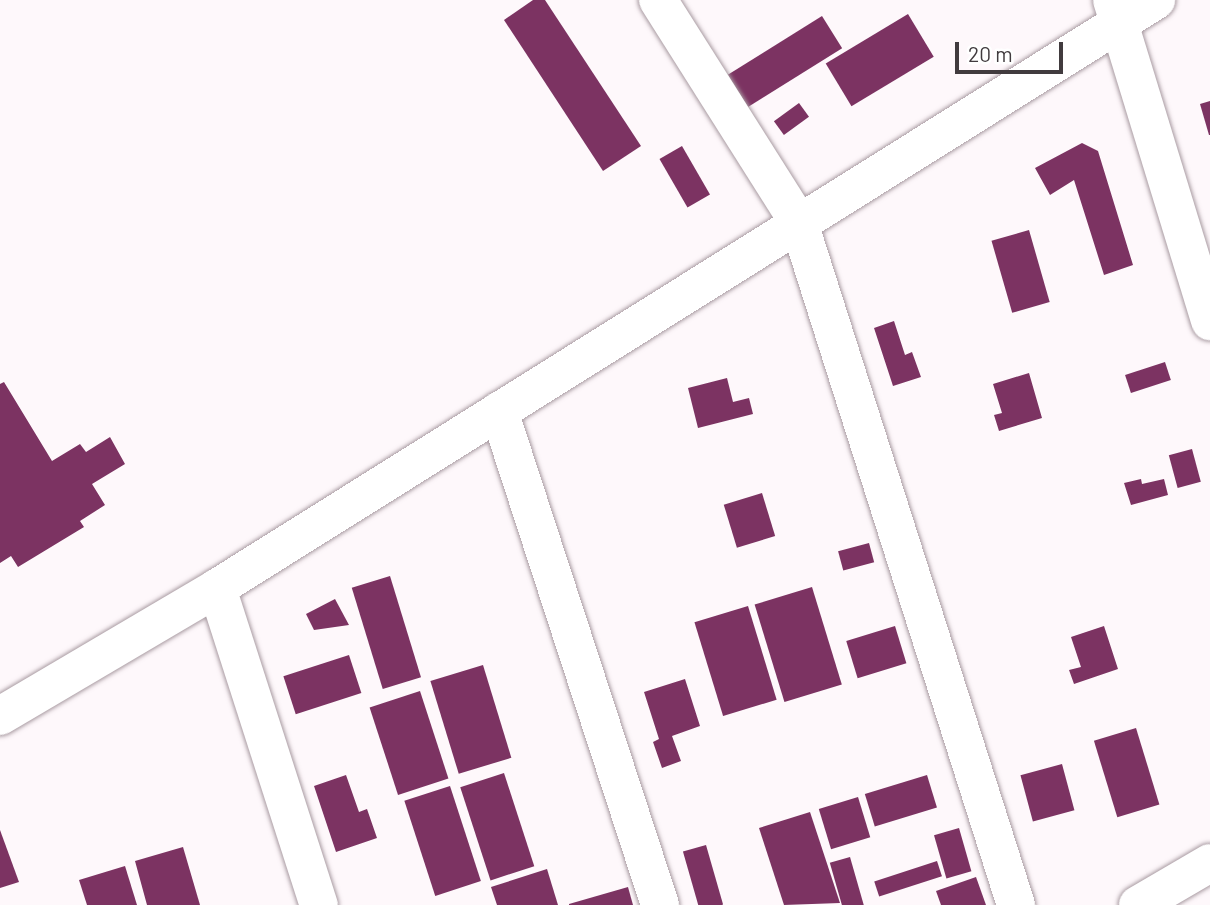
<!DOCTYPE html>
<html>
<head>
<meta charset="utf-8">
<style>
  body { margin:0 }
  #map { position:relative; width:1210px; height:905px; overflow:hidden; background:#fef8fb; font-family:Barlow,sans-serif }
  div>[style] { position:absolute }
  .building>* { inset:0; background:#7c3362; transform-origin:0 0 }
  .roads { filter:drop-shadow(0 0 2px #a99ba2) drop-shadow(0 0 2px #a99ba2) }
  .street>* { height:38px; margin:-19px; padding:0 19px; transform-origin:19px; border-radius:19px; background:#fff }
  span { translate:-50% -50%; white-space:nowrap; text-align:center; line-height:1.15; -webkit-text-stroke:7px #fff; paint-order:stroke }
  .scale { position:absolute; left:955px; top:42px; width:108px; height:32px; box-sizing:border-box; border:4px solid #413b3e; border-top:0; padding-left:9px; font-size:21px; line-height:24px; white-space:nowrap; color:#413b3e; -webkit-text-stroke:5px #fff; paint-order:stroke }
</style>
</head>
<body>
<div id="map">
  <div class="building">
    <i style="clip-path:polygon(533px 0,545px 0,641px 146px,603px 171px,504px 20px)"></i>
    <i style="left:908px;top:14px;width:50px;height:96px;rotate:59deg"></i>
    <i style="left:822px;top:16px;width:38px;height:111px;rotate:58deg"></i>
    <i style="clip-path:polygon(1210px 101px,1210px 135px,1209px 135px,1200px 104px)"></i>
    <i style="left:799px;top:103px;width:17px;height:31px;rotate:54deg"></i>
    <i style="clip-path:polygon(1082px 143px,1098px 151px,1133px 265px,1104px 275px,1074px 180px,1050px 195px,1035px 168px)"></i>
    <i style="left:682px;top:146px;width:56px;height:26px;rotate:60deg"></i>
    <i style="left:1029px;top:230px;width:75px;height:39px;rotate:74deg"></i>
    <i style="clip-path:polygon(894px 321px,905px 355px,912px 352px,921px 377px,893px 386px,874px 328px)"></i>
    <i style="left:1165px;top:362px;width:19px;height:42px;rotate:72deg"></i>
    <i style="clip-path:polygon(1029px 373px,1042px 418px,999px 431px,994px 415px,1002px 413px,993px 384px)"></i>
    <i style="clip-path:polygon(727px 378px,733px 402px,749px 398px,753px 414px,698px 428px,688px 388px)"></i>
    <i style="clip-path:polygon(4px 382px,52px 461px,80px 444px,86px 452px,110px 437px,125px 464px,92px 484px,105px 505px,80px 521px,84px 527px,18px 567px,11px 556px,0 563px,0 384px)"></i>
    <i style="left:1192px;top:449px;width:34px;height:24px;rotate:75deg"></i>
    <i style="clip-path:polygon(1141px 479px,1142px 484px,1164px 479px,1168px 495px,1131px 505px,1124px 483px)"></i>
    <i style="left:762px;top:493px;width:45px;height:40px;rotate:73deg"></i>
    <i style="left:869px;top:543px;width:20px;height:32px;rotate:75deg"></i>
    <i style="left:390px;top:576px;width:106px;height:40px;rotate:73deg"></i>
    <i style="left:812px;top:587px;width:102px;height:60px;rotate:73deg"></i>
    <i style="clip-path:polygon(335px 599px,349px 625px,314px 630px,306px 614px)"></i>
    <i style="left:748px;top:606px;width:98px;height:56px;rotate:73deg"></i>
    <i style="left:895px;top:626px;width:39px;height:51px;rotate:73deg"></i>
    <i style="clip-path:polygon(1104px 626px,1118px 669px,1074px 684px,1069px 670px,1081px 667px,1071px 637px)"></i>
    <i style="left:349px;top:655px;width:40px;height:69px;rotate:72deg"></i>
    <i style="left:483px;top:665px;width:97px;height:55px;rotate:73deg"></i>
    <i style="clip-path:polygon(685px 679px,700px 726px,672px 736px,681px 761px,662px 768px,653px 742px,659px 739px,644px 692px)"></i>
    <i style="left:420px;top:691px;width:92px;height:53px;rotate:72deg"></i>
    <i style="left:1136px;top:728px;width:80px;height:44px;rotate:73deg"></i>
    <i style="left:1062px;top:764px;width:48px;height:43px;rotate:75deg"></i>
    <i style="left:504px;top:773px;width:98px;height:46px;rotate:72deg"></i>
    <i style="clip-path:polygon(346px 775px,359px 812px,367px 809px,377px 838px,336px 852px,314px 786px)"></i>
    <i style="left:927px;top:775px;width:34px;height:65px;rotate:73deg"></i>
    <i style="left:450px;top:786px;width:100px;height:48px;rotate:72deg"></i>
    <i style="left:858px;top:797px;width:42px;height:41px;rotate:73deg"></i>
    <i style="clip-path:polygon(810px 812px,840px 903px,784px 905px,759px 828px)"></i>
    <i style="left:959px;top:828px;width:45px;height:26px;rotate:74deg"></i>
    <i style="clip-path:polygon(0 830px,19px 882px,0 888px)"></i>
    <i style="left:706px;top:845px;width:62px;height:24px;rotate:74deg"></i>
    <i style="clip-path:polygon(183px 847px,200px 905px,147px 905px,135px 861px)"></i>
    <i style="left:850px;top:857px;width:50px;height:21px;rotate:74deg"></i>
    <i style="left:937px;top:861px;width:16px;height:66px;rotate:72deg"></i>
    <i style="clip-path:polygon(125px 866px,137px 905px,87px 905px,79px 880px)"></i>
    <i style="clip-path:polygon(547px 869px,558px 905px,497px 905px,491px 887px)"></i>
    <i style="clip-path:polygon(976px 877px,986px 905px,941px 905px,936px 891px)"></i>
    <i style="clip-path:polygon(628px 887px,633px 905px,569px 905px,569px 904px)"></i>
  </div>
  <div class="roads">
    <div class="street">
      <i style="left:658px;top:0;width:264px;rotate:57.7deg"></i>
      <i style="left:799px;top:223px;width:716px;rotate:72.35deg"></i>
      <i style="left:1112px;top:0;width:336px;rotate:73deg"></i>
      <i style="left:499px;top:411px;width:520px;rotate:71.95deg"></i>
      <i style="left:217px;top:588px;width:333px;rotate:72.2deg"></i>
      <i style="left:0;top:716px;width:252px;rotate:-30.5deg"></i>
      <i style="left:217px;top:588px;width:1108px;rotate:-32.05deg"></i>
      <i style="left:1138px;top:905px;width:83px;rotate:-30.3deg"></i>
    </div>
  </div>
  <div class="scale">20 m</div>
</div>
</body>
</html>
